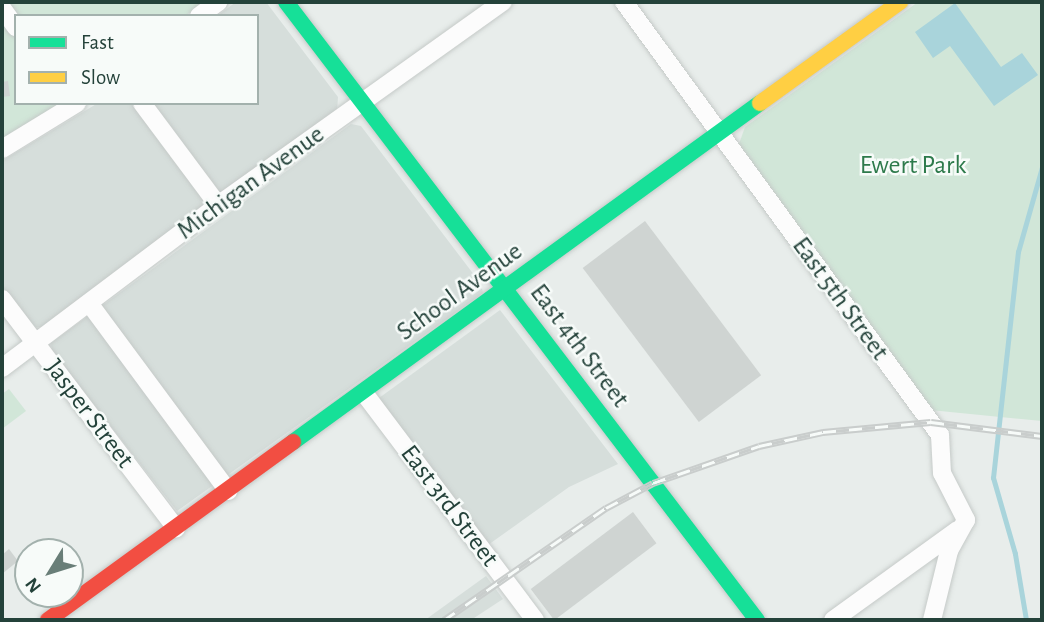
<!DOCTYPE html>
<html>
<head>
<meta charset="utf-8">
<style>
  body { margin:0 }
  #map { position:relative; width:1044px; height:622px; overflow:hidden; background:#e8edeb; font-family:"Alegreya Sans",sans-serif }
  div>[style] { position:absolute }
  .built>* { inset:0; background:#d6dedb }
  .green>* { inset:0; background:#d1e6d8 }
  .water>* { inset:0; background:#a9d4db }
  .stream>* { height:4.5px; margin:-2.25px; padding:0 2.25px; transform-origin:2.25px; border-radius:2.25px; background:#a9d4db }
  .building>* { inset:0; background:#cfd4d2; transform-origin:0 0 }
  .roads { filter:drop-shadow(0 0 2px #c5cac8) drop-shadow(0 0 2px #c5cac8) }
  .street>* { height:18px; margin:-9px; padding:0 9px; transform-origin:9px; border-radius:9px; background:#fcfcfc }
  .fast>* { height:16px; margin:-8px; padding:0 8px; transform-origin:8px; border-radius:8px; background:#16e098 }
  .slow>* { height:16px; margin:-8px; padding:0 8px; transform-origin:8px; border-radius:8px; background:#ffcf43 }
  .jam>* { height:16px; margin:-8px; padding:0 8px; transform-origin:8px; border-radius:8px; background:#f24e42 }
  .rail>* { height:7px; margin-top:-3.5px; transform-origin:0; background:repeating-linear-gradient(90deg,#f7fbf9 0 13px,#c9cdcc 0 26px); box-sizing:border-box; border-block:2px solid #c9cdcc }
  span { translate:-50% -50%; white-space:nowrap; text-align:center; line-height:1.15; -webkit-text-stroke:5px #f7fbf9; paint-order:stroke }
  .park-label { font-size:26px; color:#2d7a4b }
  .street-label { font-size:26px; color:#24423a }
  .frame { position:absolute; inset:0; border:4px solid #24423a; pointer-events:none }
  .legend { position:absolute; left:14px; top:14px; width:245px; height:91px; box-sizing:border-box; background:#f7fbf9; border:2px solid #a3b1ad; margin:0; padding:9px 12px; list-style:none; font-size:21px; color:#24423a }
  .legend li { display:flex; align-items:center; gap:14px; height:35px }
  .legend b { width:35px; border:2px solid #a3b1ad }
  .north { position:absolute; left:14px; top:538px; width:70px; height:70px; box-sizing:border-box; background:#f7fbf9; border:2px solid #a3b1ad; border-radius:50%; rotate:232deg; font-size:19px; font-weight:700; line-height:28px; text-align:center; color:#24423a }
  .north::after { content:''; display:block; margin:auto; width:24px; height:32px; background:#697e78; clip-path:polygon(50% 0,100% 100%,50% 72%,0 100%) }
</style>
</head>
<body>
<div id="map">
  <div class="built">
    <i style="clip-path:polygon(236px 2px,266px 2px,338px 97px,337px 111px,43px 327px,33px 327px,2px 286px,2px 161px,98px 103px,257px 103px,257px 16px,217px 16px)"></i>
    <i style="clip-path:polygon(351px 124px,361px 126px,481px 284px,483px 293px,177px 511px,52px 351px,51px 343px)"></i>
    <i style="clip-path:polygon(500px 310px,618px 464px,569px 487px,488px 545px,379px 398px)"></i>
    <i style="clip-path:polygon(486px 576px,503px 599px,471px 620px,425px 620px)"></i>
  </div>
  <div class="green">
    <i style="clip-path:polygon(2px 2px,204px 2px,185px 16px,16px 16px,16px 103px,66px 103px,2px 140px)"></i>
    <i style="clip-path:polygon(918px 2px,1042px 2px,1042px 421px,930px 410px,739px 144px,745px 127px)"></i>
    <i style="clip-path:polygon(9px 389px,26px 411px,2px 429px,2px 394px)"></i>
  </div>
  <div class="water">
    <i style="clip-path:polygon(955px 3px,1001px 67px,1022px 53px,1038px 75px,994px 106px,950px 46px,933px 58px,915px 32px)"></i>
  </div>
  <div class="stream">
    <i style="left:1026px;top:620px;width:67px;rotate:-99.5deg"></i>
    <i style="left:1015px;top:554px;width:79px;rotate:-106.1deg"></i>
    <i style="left:993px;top:478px;width:227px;rotate:-83.7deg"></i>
    <i style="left:1018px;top:252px;width:88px;rotate:-74.2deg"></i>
  </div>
  <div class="building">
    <i style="clip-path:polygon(8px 81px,10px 96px,2px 97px,2px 82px)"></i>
    <i style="left:645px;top:221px;width:193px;height:78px;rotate:53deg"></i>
    <i style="left:633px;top:512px;width:39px;height:128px;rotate:53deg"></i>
    <i style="clip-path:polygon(9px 549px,18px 561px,2px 574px,2px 555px)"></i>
  </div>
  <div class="roads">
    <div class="street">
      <i style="left:624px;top:2px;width:536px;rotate:53.88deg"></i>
      <i style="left:940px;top:435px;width:38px;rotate:87deg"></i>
      <i style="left:942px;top:473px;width:53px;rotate:62.9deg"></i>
      <i style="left:966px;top:520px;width:35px;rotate:119deg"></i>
      <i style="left:949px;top:551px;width:71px;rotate:103.8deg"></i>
      <i style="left:2px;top:8px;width:24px;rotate:54deg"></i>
      <i style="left:199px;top:16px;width:24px;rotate:-36deg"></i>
      <i style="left:142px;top:103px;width:127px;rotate:53.3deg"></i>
      <i style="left:2px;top:149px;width:88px;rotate:-31.5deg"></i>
      <i style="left:2px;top:299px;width:288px;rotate:52.8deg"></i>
      <i style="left:89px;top:303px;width:234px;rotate:53.5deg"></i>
      <i style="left:2px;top:368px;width:271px;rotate:-37deg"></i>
      <i style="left:218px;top:205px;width:350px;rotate:-35.5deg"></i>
      <i style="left:364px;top:393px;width:284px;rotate:53deg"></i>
      <i style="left:833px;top:620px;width:154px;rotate:-35.8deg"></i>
    </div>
    <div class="fast">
      <i style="left:286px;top:2px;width:777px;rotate:52.69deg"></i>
      <i style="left:293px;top:442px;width:577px;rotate:-35.98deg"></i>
    </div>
    <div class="slow">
      <i style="left:760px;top:103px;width:173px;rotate:-35.8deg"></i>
    </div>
    <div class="jam">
      <i style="left:48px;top:620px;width:303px;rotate:-36deg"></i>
    </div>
  </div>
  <div class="rail">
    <i style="left:444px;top:620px;width:197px;rotate:-34.7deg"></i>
    <i style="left:606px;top:508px;width:53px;rotate:-28deg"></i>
    <i style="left:653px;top:483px;width:112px;rotate:-19.2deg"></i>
    <i style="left:759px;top:446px;width:66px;rotate:-12.3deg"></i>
    <i style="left:823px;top:432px;width:108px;rotate:-5.3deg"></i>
    <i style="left:931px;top:422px;width:112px;rotate:7.2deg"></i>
  </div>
  <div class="park-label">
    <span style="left:913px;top:166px">Ewert Park</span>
  </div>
  <div class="street-label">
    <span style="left:251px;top:183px;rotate:-36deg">Michigan Avenue</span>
    <span style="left:460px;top:292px;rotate:-36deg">School Avenue</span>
    <span style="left:840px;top:299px;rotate:54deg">East 5th Street</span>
    <span style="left:579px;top:346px;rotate:53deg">East 4th Street</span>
    <span style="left:89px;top:414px;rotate:53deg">Jasper Street</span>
    <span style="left:449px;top:506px;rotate:53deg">East 3rd Street</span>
  </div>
  <div class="frame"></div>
  <ul class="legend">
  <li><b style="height:9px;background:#16e098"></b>Fast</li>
  <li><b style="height:9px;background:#ffcf43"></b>Slow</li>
  </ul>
  <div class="north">N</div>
</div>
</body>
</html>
